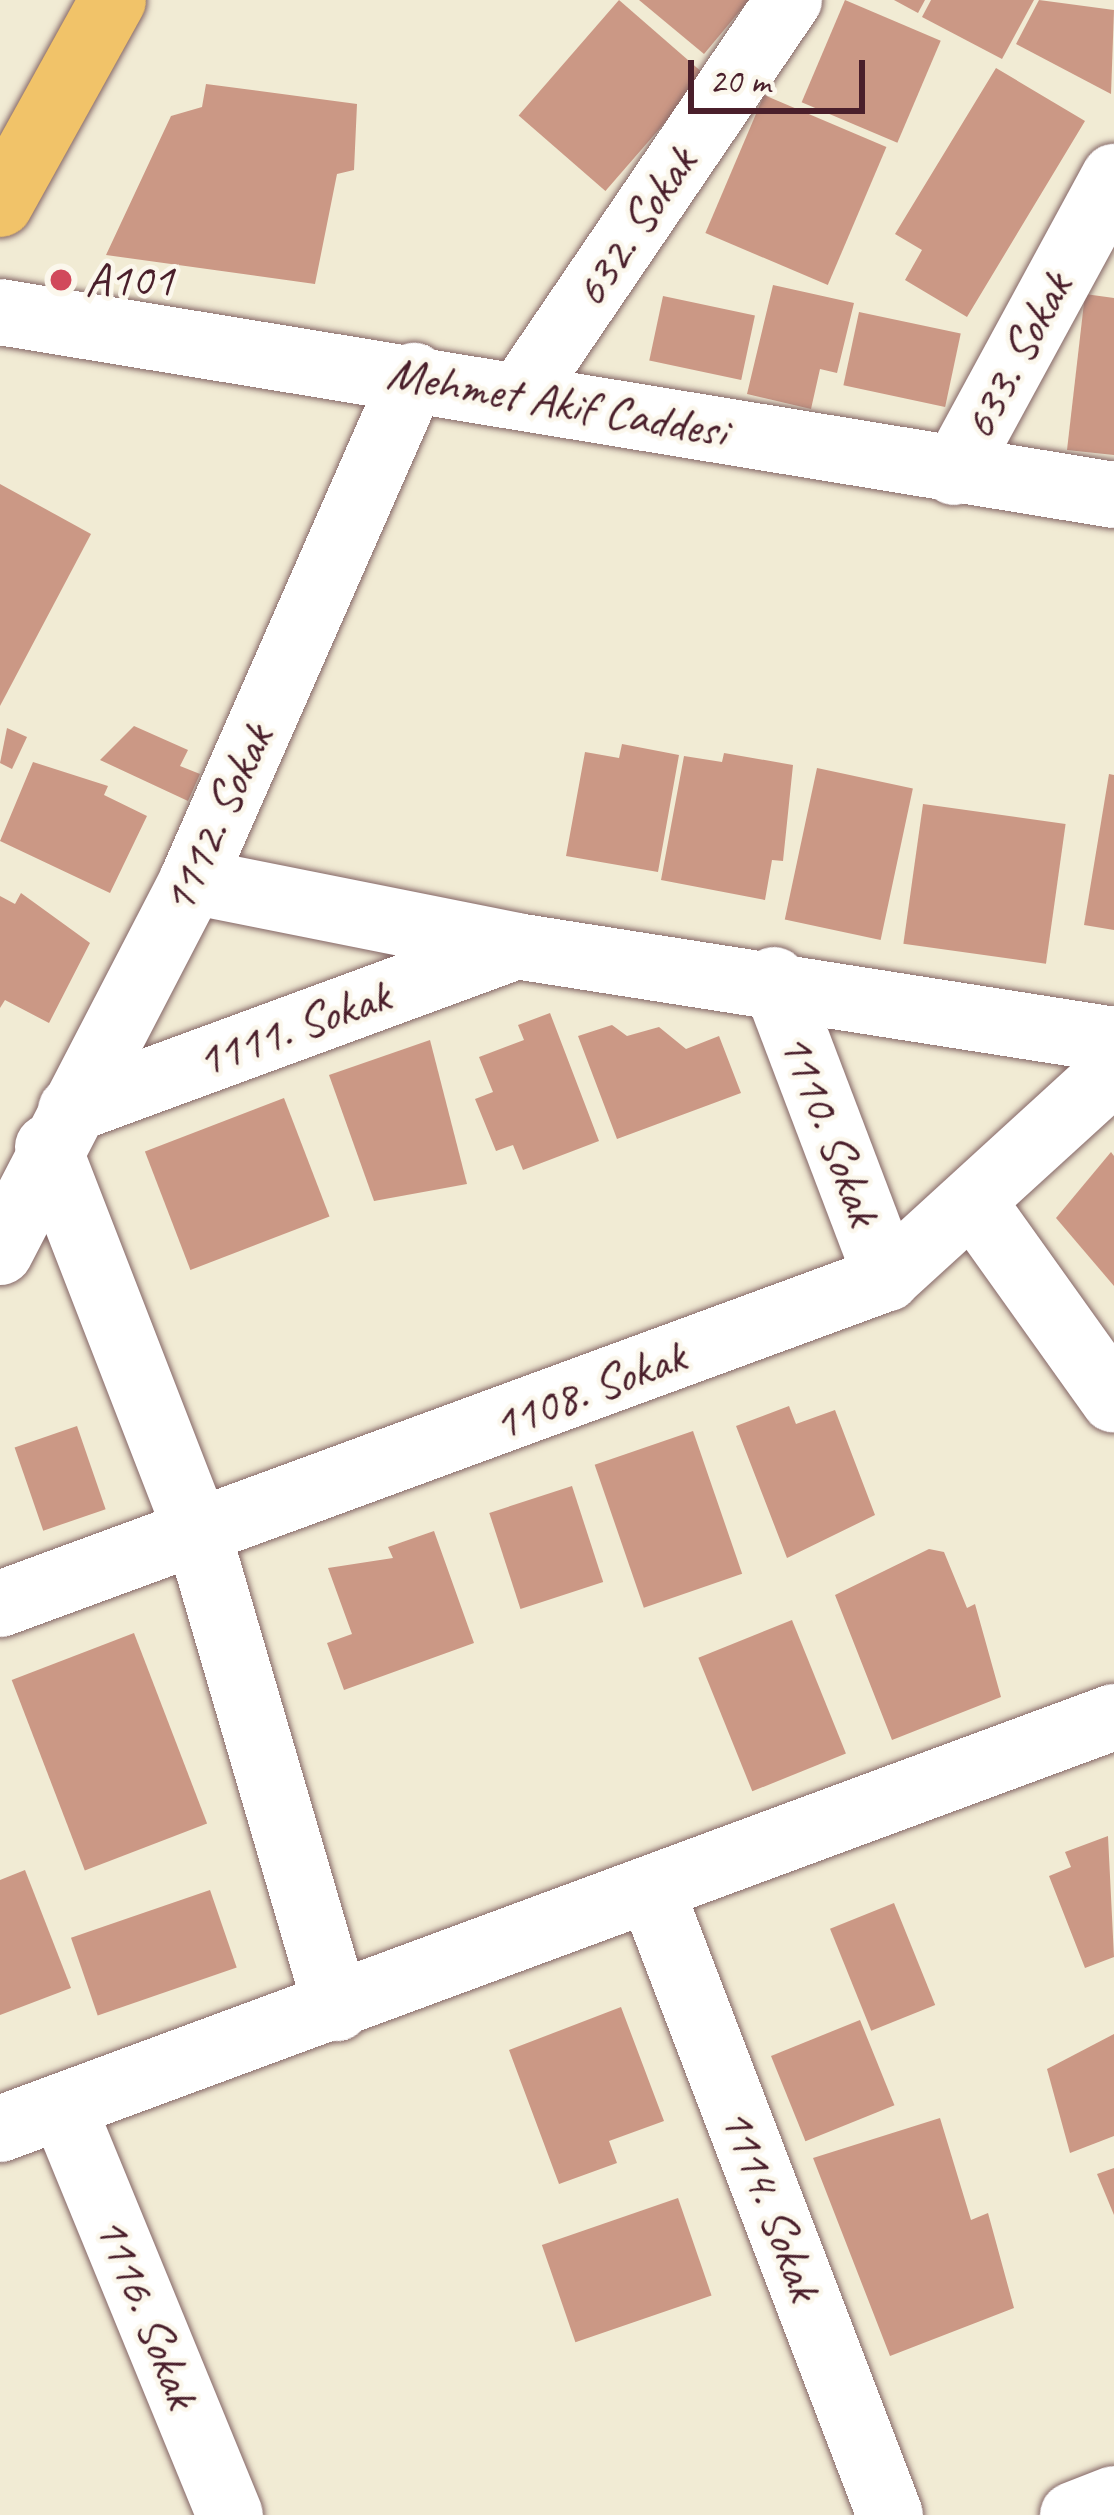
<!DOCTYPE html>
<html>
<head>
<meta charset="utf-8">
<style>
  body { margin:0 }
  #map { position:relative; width:1114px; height:2515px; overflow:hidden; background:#f1ebd4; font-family:Caveat,sans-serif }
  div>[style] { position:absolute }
  .building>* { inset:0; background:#cb9885; transform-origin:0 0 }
  .roads { filter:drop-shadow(0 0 3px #846666) drop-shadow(0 0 3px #846666) }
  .minor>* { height:66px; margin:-33px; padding:0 33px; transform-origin:33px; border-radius:33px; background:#fff }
  .major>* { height:66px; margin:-33px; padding:0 33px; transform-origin:33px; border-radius:33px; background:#f1c369 }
  .dots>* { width:33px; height:33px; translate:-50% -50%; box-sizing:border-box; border:6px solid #fbf7ec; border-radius:50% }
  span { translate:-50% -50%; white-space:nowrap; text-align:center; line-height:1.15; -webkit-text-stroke:9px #fbf7ec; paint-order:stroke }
  .street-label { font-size:48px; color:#4a1f2b }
  .poi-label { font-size:48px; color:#4a1f2b }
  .left { translate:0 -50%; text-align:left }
  .scale { position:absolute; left:688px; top:60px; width:177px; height:54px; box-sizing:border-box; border:6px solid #4a1f2b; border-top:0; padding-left:15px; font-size:36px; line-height:42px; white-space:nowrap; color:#4a1f2b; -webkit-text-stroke:9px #fbf7ec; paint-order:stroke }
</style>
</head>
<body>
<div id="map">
  <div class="building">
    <i style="left:619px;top:0;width:115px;height:153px;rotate:41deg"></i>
    <i style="clip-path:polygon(639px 0,749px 0,704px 54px)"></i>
    <i style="left:845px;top:0;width:104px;height:111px;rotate:23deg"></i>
    <i style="clip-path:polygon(894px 0,925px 0,918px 13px)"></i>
    <i style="clip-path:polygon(931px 0,1034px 0,1002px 59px,922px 17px)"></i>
    <i style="clip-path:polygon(1039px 0,1114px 10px,1111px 94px,1016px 44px)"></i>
    <i style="clip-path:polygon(996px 68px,1085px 121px,967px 317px,905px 280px,922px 250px,895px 234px)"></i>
    <i style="clip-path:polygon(206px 84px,357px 104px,354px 170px,337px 174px,315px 284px,106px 255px,171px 116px,202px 107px)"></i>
    <i style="left:764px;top:95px;width:133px;height:150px;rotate:23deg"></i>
    <i style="clip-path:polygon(773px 285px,854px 303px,837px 373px,820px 369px,811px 409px,747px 394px)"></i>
    <i style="clip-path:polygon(1085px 294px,1114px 298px,1114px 455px,1067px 450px)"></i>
    <i style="left:663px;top:296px;width:94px;height:66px;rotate:12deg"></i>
    <i style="left:859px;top:312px;width:104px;height:75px;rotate:12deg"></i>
    <i style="clip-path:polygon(0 484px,91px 534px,0 706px)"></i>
    <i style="clip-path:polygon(134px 726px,188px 750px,180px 766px,200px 774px,188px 801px,100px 760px)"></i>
    <i style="clip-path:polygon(7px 728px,27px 737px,12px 769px,0 763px)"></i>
    <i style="clip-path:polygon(622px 744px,679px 755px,658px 872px,566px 856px,585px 752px,619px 758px)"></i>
    <i style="clip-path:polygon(724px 753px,793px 765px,783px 861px,772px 860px,765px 900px,661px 880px,684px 756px,722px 762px)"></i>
    <i style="clip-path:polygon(33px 762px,108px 786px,104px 795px,147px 816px,110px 893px,0 841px)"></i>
    <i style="left:817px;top:768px;width:98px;height:155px;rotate:12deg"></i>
    <i style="clip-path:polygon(1109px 774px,1114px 775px,1114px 930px,1084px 925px)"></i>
    <i style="left:923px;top:804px;width:144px;height:141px;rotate:8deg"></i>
    <i style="clip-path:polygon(21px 893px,90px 943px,49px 1023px,5px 1000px,0 1008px,0 896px,15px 904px)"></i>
    <i style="clip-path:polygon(550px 1013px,599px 1141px,523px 1170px,513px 1145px,496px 1151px,475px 1099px,493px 1092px,479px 1057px,524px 1040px,518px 1025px)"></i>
    <i style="clip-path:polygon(612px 1025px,627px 1036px,659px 1027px,686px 1049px,719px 1036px,741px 1093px,617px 1139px,578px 1036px)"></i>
    <i style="clip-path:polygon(430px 1040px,467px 1184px,374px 1201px,329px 1075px)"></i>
    <i style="left:284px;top:1098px;width:127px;height:149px;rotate:69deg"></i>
    <i style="clip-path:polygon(1111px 1152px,1114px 1156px,1114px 1286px,1056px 1218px)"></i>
    <i style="clip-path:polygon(789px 1406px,796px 1424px,835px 1410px,875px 1515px,787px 1558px,736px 1426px)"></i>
    <i style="left:77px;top:1426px;width:88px;height:66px;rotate:71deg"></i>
    <i style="left:693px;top:1431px;width:151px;height:104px;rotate:71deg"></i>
    <i style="left:572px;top:1486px;width:101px;height:87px;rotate:72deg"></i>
    <i style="clip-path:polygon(434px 1531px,474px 1643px,344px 1690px,327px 1643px,352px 1634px,328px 1568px,393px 1558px,388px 1547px)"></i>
    <i style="clip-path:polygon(929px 1549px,944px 1552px,967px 1608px,975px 1604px,1001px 1697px,892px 1740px,835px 1595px)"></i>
    <i style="left:792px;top:1620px;width:144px;height:101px;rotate:68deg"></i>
    <i style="left:134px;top:1633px;width:204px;height:131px;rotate:69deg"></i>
    <i style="clip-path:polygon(1108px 1836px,1114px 1957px,1085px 1968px,1049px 1876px,1071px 1867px,1065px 1852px)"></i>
    <i style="clip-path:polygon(25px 1870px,71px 1988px,0 2015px,0 1880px)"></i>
    <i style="left:210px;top:1890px;width:82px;height:147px;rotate:71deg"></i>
    <i style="left:894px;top:1903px;width:110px;height:69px;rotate:68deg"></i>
    <i style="clip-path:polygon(621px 2007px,664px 2121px,609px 2141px,617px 2163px,559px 2184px,509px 2050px)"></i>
    <i style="left:860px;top:2020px;width:92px;height:96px;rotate:68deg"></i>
    <i style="clip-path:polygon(1114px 2034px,1114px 2136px,1070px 2153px,1047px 2069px)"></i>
    <i style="clip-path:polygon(940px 2118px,971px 2220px,988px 2213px,1014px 2308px,890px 2356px,813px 2158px)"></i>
    <i style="clip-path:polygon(1114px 2168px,1114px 2215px,1097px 2174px)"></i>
    <i style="left:678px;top:2198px;width:103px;height:144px;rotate:71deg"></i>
  </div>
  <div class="roads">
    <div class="minor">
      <i style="left:0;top:312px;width:1129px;rotate:9.33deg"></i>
      <i style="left:521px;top:394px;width:477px;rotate:-55.8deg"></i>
      <i style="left:954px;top:472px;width:336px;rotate:-61.5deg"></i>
      <i style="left:192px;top:881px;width:330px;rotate:11.3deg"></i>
      <i style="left:516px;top:946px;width:605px;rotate:8.93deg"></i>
      <i style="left:774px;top:980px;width:319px;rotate:69.2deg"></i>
      <i style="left:71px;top:1110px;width:474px;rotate:-20.2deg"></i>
      <i style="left:48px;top:1147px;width:418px;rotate:68.8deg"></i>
      <i style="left:199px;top:1537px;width:491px;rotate:73.7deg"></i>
      <i style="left:975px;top:1205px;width:239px;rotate:54.5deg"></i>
      <i style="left:0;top:1252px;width:418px;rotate:-62.6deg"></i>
      <i style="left:192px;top:881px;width:552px;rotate:-66.27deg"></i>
      <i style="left:0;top:1604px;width:945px;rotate:-20.18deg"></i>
      <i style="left:887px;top:1278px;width:307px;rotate:-42.4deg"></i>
      <i style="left:652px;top:1893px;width:666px;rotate:69.06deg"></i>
      <i style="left:63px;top:2108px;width:440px;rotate:67.7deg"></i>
      <i style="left:0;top:2129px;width:1188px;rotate:-20.3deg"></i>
      <i style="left:1073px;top:2515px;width:44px;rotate:-21.3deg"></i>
    </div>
    <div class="major">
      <i style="left:0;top:204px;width:233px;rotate:-61deg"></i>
    </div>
  </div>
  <div class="dots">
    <i style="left:61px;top:280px;background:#d1495b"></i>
  </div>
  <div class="street-label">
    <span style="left:635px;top:227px;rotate:-56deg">632. Sokak</span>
    <span style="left:1017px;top:356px;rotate:-62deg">633. Sokak</span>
    <span style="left:557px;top:402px;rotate:10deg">Mehmet Akif Caddesi</span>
    <span style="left:217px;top:819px;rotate:-65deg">1112. Sokak</span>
    <span style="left:293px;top:1028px;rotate:-20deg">1111. Sokak</span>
    <span style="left:830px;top:1129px;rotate:69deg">1110. Sokak</span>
    <span style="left:589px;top:1390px;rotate:-21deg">1108. Sokak</span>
    <span style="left:771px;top:2204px;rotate:69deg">1114. Sokak</span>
    <span style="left:147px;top:2312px;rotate:68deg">1116. Sokak</span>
  </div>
  <div class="poi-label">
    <span class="left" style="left:85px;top:280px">A101</span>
  </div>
  <div class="scale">20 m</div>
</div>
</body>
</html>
